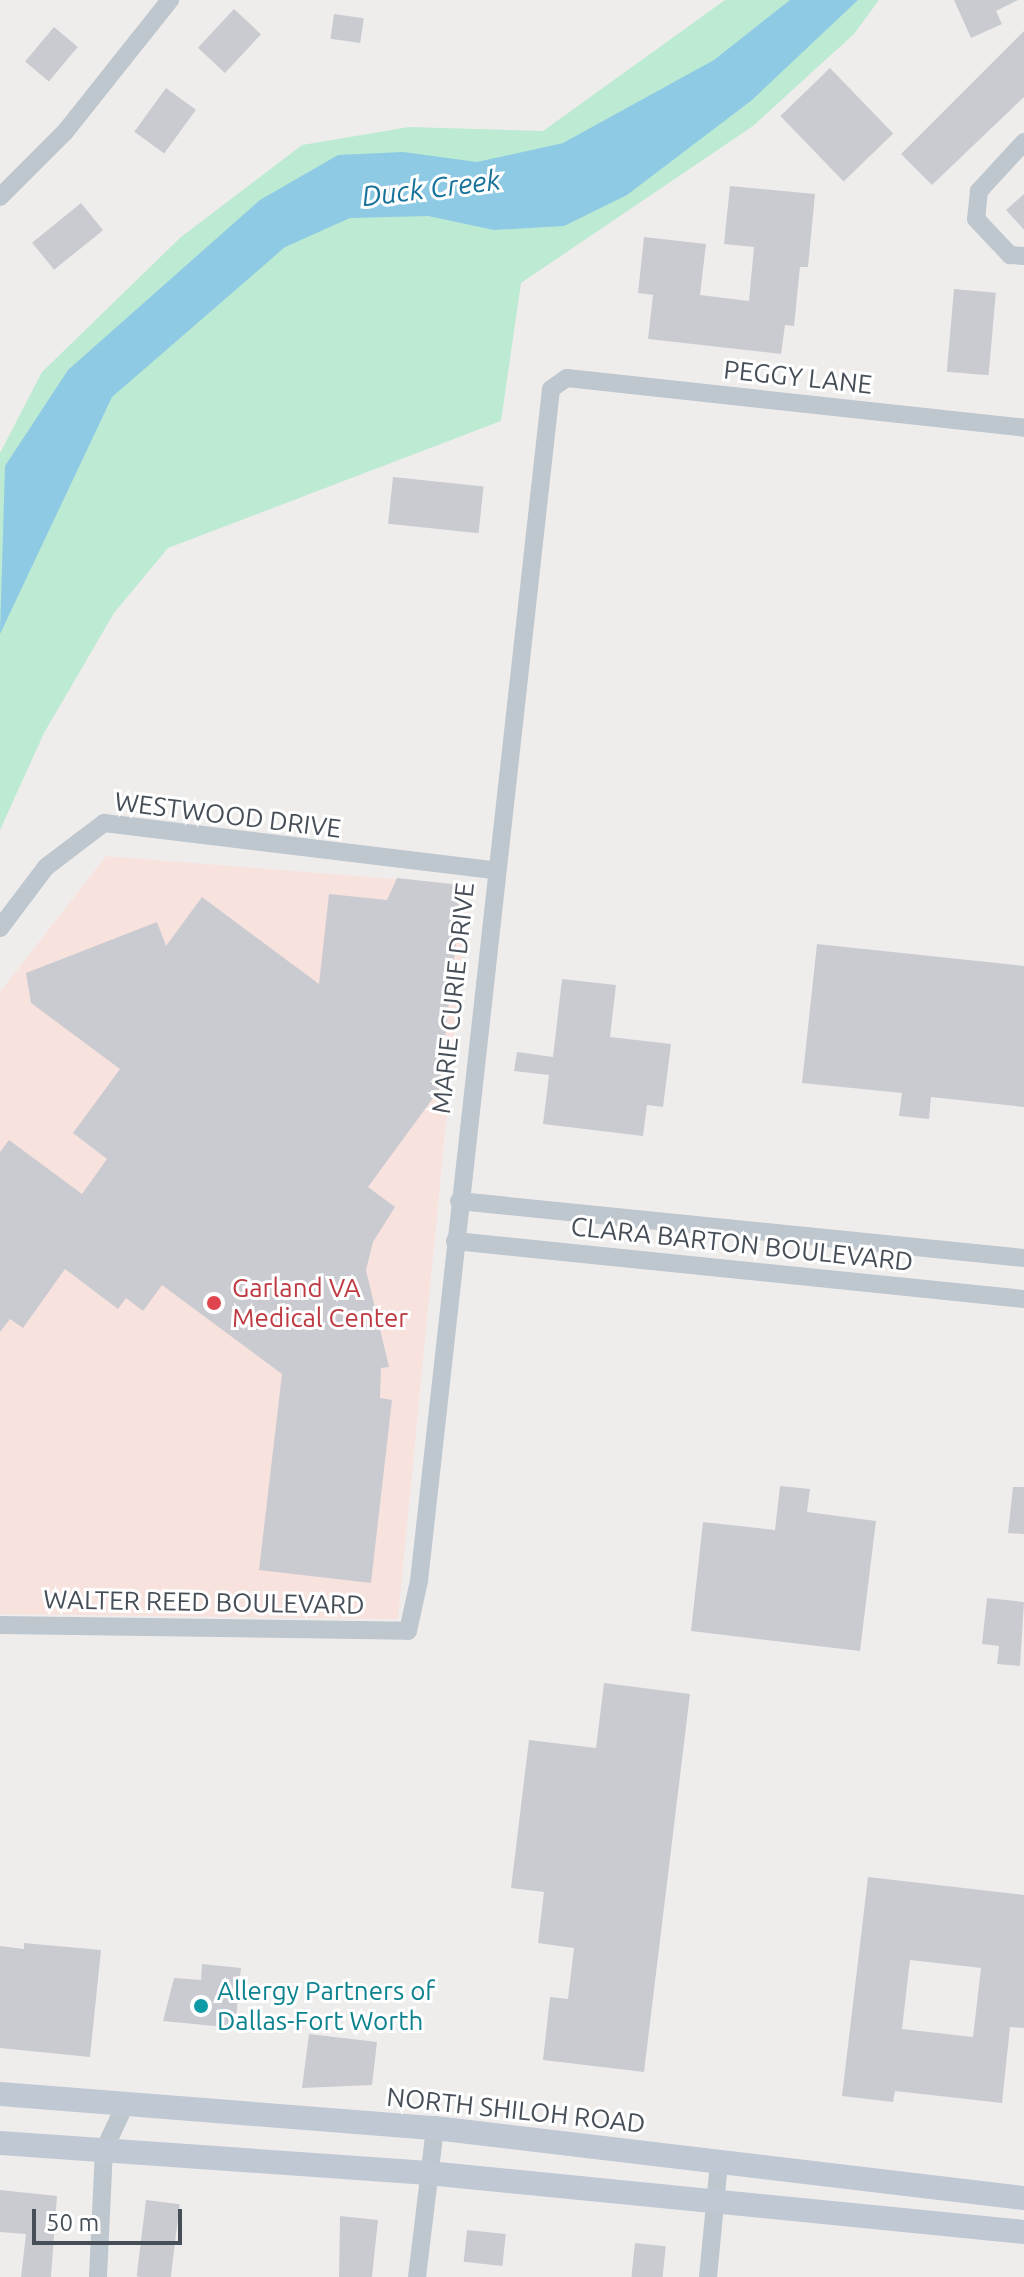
<!DOCTYPE html>
<html>
<head>
<meta charset="utf-8">
<style>
  body { margin:0 }
  #map { position:relative; width:1024px; height:2277px; overflow:hidden; background:#efedec; font-family:Ubuntu,sans-serif }
  div>[style] { position:absolute }
  .medical>* { inset:0; background:#f8e2de }
  .green>* { inset:0; background:#bdead3 }
  .water>* { inset:0; background:#8ecae4 }
  .building>* { inset:0; background:#cacbd1; transform-origin:0 0 }
  .minor>* { height:18px; margin:-9px; padding:0 9px; transform-origin:9px; border-radius:9px; background:#bec6ce }
  .secondary>* { height:24px; margin:-12px; padding:0 12px; transform-origin:12px; border-radius:12px; background:#c0c8d4 }
  .dots>* { width:22px; height:22px; translate:-50% -50%; box-sizing:border-box; border:4px solid #fff; border-radius:50% }
  span { translate:-50% -50%; white-space:nowrap; text-align:center; line-height:1.15; -webkit-text-stroke:6px #fff; paint-order:stroke }
  .street-label { font-size:26px; color:#464e58 }
  .health-label { font-size:26px; color:#be3a42 }
  .left { translate:0 -50%; text-align:left }
  .culture-label { font-size:26px; color:#0d838f }
  .water-label { font-size:28px; color:#17739a; font-style:italic }
  .scale { position:absolute; left:32px; top:2209px; width:150px; height:36px; box-sizing:border-box; border:4px solid #464e58; border-top:0; padding-left:10px; font-size:24px; line-height:28px; white-space:nowrap; color:#464e58; -webkit-text-stroke:6px #fff; paint-order:stroke }
</style>
</head>
<body>
<div id="map">
  <div class="medical">
    <i style="clip-path:polygon(106px 856px,469px 885px,398px 1619px,0 1614px,0 992px)"></i>
  </div>
  <div class="green">
    <i style="clip-path:polygon(725px 0,879px 0,854px 34px,753px 126px,521px 283px,501px 421px,168px 548px,114px 613px,44px 733px,0 830px,0 453px,42px 372px,181px 237px,302px 145px,409px 127px,543px 131px)"></i>
  </div>
  <div class="water">
    <i style="clip-path:polygon(790px 0,858px 0,752px 100px,627px 195px,564px 226px,494px 230px,428px 216px,350px 218px,285px 247px,112px 397px,0 634px,5px 466px,68px 370px,260px 200px,338px 155px,403px 152px,477px 162px,563px 143px,714px 60px)"></i>
  </div>
  <div class="building">
    <i style="clip-path:polygon(954px 0,1018px 0,996px 11px,1002px 24px,971px 38px)"></i>
    <i style="left:234px;top:9px;width:37px;height:53px;rotate:43deg"></i>
    <i style="left:334px;top:14px;width:30px;height:25px;rotate:8deg"></i>
    <i style="left:54px;top:27px;width:31px;height:45px;rotate:40deg"></i>
    <i style="clip-path:polygon(1024px 31px,1024px 97px,932px 185px,901px 154px)"></i>
    <i style="left:830px;top:68px;width:91px;height:69px;rotate:46deg"></i>
    <i style="left:166px;top:88px;width:37px;height:54px;rotate:36deg"></i>
    <i style="clip-path:polygon(730px 186px,815px 194px,808px 267px,800px 267px,794px 326px,785px 325px,781px 354px,648px 339px,653px 295px,638px 293px,644px 237px,706px 244px,700px 295px,749px 301px,754px 247px,724px 244px)"></i>
    <i style="clip-path:polygon(1024px 194px,1024px 230px,1006px 210px)"></i>
    <i style="left:81px;top:203px;width:35px;height:63px;rotate:51deg"></i>
    <i style="left:954px;top:289px;width:42px;height:83px;rotate:5deg"></i>
    <i style="left:393px;top:477px;width:91px;height:47px;rotate:6deg"></i>
    <i style="clip-path:polygon(397px 878px,452px 884px,460px 908px,439px 1090px,368px 1187px,395px 1207px,373px 1242px,366px 1270px,389px 1367px,381px 1368px,380px 1398px,392px 1400px,371px 1583px,259px 1570px,282px 1374px,162px 1285px,143px 1311px,126px 1298px,118px 1309px,65px 1269px,23px 1328px,10px 1319px,0 1332px,0 1152px,9px 1140px,82px 1194px,107px 1159px,73px 1133px,120px 1069px,31px 1003px,26px 973px,157px 922px,166px 946px,202px 897px,319px 984px,329px 894px,387px 900px)"></i>
    <i style="clip-path:polygon(817px 944px,1024px 966px,1024px 1107px,931px 1097px,929px 1119px,899px 1116px,902px 1093px,802px 1083px)"></i>
    <i style="clip-path:polygon(562px 979px,616px 985px,610px 1037px,671px 1044px,663px 1107px,647px 1105px,643px 1136px,543px 1124px,549px 1075px,514px 1071px,517px 1052px,553px 1057px)"></i>
    <i style="clip-path:polygon(780px 1486px,810px 1489px,807px 1512px,876px 1521px,860px 1651px,691px 1631px,703px 1522px,775px 1530px)"></i>
    <i style="clip-path:polygon(1013px 1487px,1024px 1487px,1024px 1534px,1008px 1533px)"></i>
    <i style="clip-path:polygon(987px 1598px,1024px 1602px,1020px 1666px,997px 1664px,999px 1646px,982px 1644px)"></i>
    <i style="clip-path:polygon(604px 1683px,690px 1694px,644px 2072px,543px 2060px,550px 1997px,568px 1999px,574px 1948px,538px 1943px,544px 1892px,511px 1888px,529px 1740px,596px 1748px)"></i>
    <i style="clip-path:polygon(evenodd,868px 1877px,1024px 1895px,1024px 2028px,1010px 2027px,1002px 2103px,895px 2091px,893px 2102px,842px 2096px,868px 1877px,910px 1960px,981px 1968px,973px 2037px,902px 2029px,910px 1960px)"></i>
    <i style="clip-path:polygon(24px 1943px,101px 1950px,90px 2057px,0 2048px,0 1946px,24px 1949px)"></i>
    <i style="clip-path:polygon(202px 1964px,241px 1968px,235px 2028px,163px 2021px,174px 1978px,201px 1980px)"></i>
    <i style="clip-path:polygon(309px 2034px,377px 2042px,372px 2085px,302px 2088px)"></i>
    <i style="clip-path:polygon(0 2190px,57px 2196px,51px 2277px,21px 2277px,26px 2234px,0 2232px)"></i>
    <i style="left:146px;top:2200px;width:34px;height:77px;rotate:7deg"></i>
    <i style="clip-path:polygon(340px 2216px,378px 2220px,372px 2277px,339px 2277px)"></i>
    <i style="left:467px;top:2230px;width:39px;height:32px;rotate:6deg"></i>
    <i style="left:635px;top:2243px;width:31px;height:34px;rotate:6deg"></i>
  </div>
  <div class="minor">
    <i style="left:1024px;top:142px;width:67px;rotate:132.6deg"></i>
    <i style="left:979px;top:191px;width:28px;rotate:96deg"></i>
    <i style="left:976px;top:219px;width:50px;rotate:46.6deg"></i>
    <i style="left:1010px;top:255px;width:14px;rotate:4deg"></i>
    <i style="left:0;top:197px;width:92px;rotate:-45deg"></i>
    <i style="left:65px;top:132px;width:169px;rotate:-51.5deg"></i>
    <i style="left:0;top:928px;width:76px;rotate:-53deg"></i>
    <i style="left:46px;top:867px;width:73px;rotate:-37.2deg"></i>
    <i style="left:104px;top:823px;width:392px;rotate:6.9deg"></i>
    <i style="left:459px;top:1201px;width:568px;rotate:5.76deg"></i>
    <i style="left:455px;top:1241px;width:572px;rotate:5.82deg"></i>
    <i style="left:0;top:1625px;width:408px;rotate:0.8deg"></i>
    <i style="left:408px;top:1631px;width:51px;rotate:-77.6deg"></i>
    <i style="left:419px;top:1581px;width:1199px;rotate:-83.68deg"></i>
    <i style="left:551px;top:389px;width:19px;rotate:-35deg"></i>
    <i style="left:567px;top:378px;width:460px;rotate:6.2deg"></i>
    <i style="left:98px;top:2277px;width:127px;rotate:-87.3deg"></i>
    <i style="left:104px;top:2150px;width:50px;rotate:-65deg"></i>
    <i style="left:417px;top:2277px;width:150px;rotate:-83.1deg"></i>
    <i style="left:708px;top:2277px;width:116px;rotate:-84.5deg"></i>
  </div>
  <div class="secondary">
    <i style="left:0;top:2094px;width:436px;rotate:4.5deg"></i>
    <i style="left:435px;top:2128px;width:593px;rotate:6.78deg"></i>
    <i style="left:0;top:2143px;width:429px;rotate:4deg"></i>
    <i style="left:428px;top:2173px;width:599px;rotate:5.65deg"></i>
  </div>
  <div class="dots">
    <i style="left:214px;top:1303px;background:#e0444e"></i>
    <i style="left:201px;top:2006px;background:#0f9aa8"></i>
  </div>
  <div class="street-label">
    <span style="left:798px;top:377px;rotate:6deg">PEGGY LANE</span>
    <span style="left:228px;top:815px;rotate:7deg">WESTWOOD DRIVE</span>
    <span style="left:453px;top:998px;rotate:-84deg">MARIE CURIE DRIVE</span>
    <span style="left:742px;top:1244px;rotate:6deg">CLARA BARTON BOULEVARD</span>
    <span style="left:204px;top:1602px;rotate:1deg">WALTER REED BOULEVARD</span>
    <span style="left:516px;top:2110px;rotate:6deg">NORTH SHILOH ROAD</span>
  </div>
  <div class="health-label">
    <span class="left" style="left:232px;top:1303px">Garland VA<br>Medical Center</span>
  </div>
  <div class="culture-label">
    <span class="left" style="left:217px;top:2006px">Allergy Partners of<br>Dallas-Fort Worth</span>
  </div>
  <div class="water-label">
    <span style="left:431px;top:188px;rotate:-7deg">Duck Creek</span>
  </div>
  <div class="scale">50 m</div>
</div>
</body>
</html>
